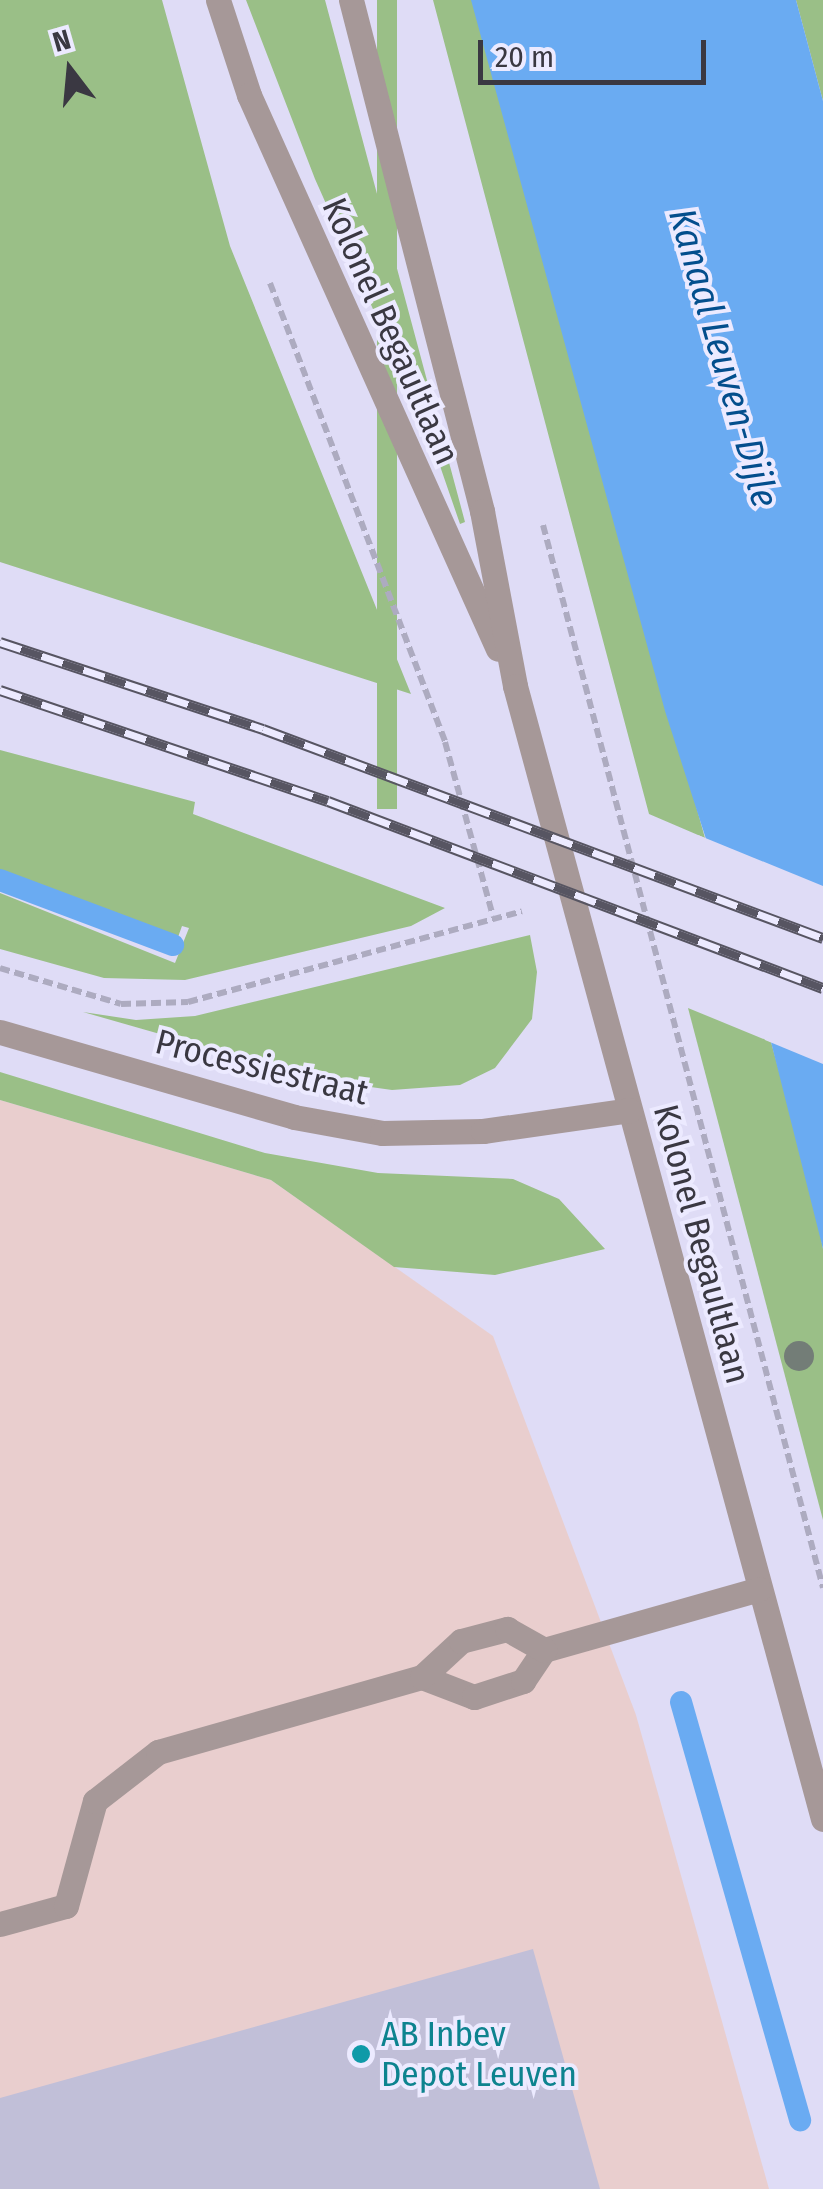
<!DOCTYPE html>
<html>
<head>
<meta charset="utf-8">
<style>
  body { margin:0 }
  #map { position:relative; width:823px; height:2189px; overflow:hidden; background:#dfdcf6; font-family:"Fira Sans Condensed",sans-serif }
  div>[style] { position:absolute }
  .industrial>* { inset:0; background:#e9cece }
  .green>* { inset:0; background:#9abf87; transform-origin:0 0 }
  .water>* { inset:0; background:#6aabf2 }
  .pier>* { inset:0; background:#dfdcf6 }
  .stream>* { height:22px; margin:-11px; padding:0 11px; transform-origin:11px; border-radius:11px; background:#6aabf2 }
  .building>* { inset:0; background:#c1bfd8 }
  .path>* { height:6px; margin-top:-3px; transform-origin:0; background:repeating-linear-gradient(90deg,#adabc0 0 10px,transparent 0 15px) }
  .minor>* { height:25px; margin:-12.5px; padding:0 12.5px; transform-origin:12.5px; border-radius:12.5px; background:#a69898 }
  .rail>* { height:11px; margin-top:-5.5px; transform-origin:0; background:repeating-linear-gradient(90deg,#eceaff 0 22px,#575562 0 44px); box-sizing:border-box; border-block:2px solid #575562 }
  .trees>* { width:30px; height:30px; margin:-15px; border-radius:50%; background:#737d77 }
  .dots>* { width:28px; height:28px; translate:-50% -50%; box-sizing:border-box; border:5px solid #eceaff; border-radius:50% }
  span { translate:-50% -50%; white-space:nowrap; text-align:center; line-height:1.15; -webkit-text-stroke:8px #eceaff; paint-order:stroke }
  .street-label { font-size:35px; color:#3a3842 }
  .culture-label { font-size:35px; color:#0d838f }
  .left { translate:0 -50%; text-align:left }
  .water-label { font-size:38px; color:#034e8d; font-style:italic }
  .north { position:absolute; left:20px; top:20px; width:100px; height:100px; -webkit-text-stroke:8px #eceaff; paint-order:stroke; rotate:344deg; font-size:28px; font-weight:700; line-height:40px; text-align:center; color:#3a3842 }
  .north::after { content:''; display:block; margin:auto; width:35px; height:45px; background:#3a3842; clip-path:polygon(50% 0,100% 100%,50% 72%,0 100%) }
  .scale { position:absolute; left:478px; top:40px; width:228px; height:45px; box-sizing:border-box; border:5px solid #3a3842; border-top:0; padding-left:12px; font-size:30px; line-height:35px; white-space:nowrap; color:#3a3842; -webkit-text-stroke:8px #eceaff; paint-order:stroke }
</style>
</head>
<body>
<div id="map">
  <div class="industrial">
    <i style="clip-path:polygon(0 1100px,271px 1180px,493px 1336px,636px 1715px,769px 2189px,0 2189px)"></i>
  </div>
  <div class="green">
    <i style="clip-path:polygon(0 0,162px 0,230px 246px,411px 694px,0 562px)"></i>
    <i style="clip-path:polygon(246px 0,325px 0,465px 522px,460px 524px,430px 437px,315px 179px)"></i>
    <i style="left:377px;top:0;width:20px;height:809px"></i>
    <i style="clip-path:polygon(433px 0,494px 0,517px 163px,705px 838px,649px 814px)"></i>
    <i style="clip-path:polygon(796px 0,823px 0,823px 101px)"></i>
    <i style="clip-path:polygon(0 750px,195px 802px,193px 814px,445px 908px,411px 926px,185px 980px,104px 978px,0 949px,0 893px,175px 963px,189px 928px,182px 926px,177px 940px,0 876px)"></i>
    <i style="clip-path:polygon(530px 935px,537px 972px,532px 1019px,495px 1068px,460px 1085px,392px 1090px,321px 1080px,83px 1012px,136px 1020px,195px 1016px)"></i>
    <i style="clip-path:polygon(688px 1008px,771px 1042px,811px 1186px,823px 1249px,823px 1520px)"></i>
    <i style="clip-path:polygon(0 1072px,265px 1153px,378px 1173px,513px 1179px,559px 1199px,605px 1249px,495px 1275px,394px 1267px,271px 1180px,0 1100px)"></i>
  </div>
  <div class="water">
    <i style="clip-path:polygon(471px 0,796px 0,823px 101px,823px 1249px,771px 1042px,665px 711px)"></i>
  </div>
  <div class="pier">
    <i style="clip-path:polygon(698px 835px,823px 886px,823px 1064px,765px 1040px)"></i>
  </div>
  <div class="stream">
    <i style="left:0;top:880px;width:185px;rotate:20.6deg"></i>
    <i style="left:681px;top:1702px;width:435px;rotate:74.1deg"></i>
  </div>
  <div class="building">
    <i style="clip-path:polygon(533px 1949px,600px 2189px,0 2189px,0 2098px)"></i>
  </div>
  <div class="path">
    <i style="left:270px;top:283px;width:491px;rotate:69.1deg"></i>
    <i style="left:445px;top:742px;width:180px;rotate:74.6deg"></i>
    <i style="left:543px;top:525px;width:1099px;rotate:75.24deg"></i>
    <i style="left:0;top:968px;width:126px;rotate:16.6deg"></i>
    <i style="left:121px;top:1004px;width:67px;rotate:-1.7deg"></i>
    <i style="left:188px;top:1002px;width:346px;rotate:-15.2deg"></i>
  </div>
  <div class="minor">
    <i style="left:218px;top:0;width:100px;rotate:71.9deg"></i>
    <i style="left:249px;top:95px;width:607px;rotate:65.8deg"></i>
    <i style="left:351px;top:0;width:528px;rotate:75.62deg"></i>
    <i style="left:482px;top:511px;width:178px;rotate:79.3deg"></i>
    <i style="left:515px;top:686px;width:1174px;rotate:74.79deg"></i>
    <i style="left:0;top:1032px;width:306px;rotate:16.1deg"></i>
    <i style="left:294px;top:1117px;width:89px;rotate:10.3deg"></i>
    <i style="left:382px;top:1133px;width:101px;rotate:-1.1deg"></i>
    <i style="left:483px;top:1131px;width:148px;rotate:-8.1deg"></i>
    <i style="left:422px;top:1677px;width:56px;rotate:21deg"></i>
    <i style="left:474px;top:1697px;width:52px;rotate:-18.1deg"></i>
    <i style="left:523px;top:1681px;width:37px;rotate:-56deg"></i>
    <i style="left:544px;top:1650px;width:223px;rotate:-15.8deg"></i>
    <i style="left:0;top:1924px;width:68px;rotate:-15.3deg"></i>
    <i style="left:66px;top:1906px;width:109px;rotate:-74.6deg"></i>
    <i style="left:95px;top:1801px;width:80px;rotate:-37.9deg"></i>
    <i style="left:158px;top:1752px;width:274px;rotate:-15.9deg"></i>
    <i style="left:422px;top:1677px;width:53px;rotate:-42.7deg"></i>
    <i style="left:461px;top:1641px;width:48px;rotate:-14.6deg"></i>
    <i style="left:507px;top:1629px;width:43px;rotate:29.6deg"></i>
  </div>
  <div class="rail">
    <i style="left:0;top:642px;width:277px;rotate:18.3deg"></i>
    <i style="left:263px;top:729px;width:598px;rotate:20.47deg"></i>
    <i style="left:0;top:690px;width:346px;rotate:18.7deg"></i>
    <i style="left:328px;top:801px;width:529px;rotate:20.7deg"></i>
  </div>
  <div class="trees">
    <i style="left:799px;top:1356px"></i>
  </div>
  <div class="dots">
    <i style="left:361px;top:2054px;background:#0f9aa8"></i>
  </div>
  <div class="street-label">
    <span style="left:391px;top:331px;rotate:66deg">Kolonel Begaultlaan</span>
    <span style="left:262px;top:1067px;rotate:14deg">Processiestraat</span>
    <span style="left:702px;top:1244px;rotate:75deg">Kolonel Begaultlaan</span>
  </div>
  <div class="culture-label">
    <span class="left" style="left:381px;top:2054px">AB Inbev<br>Depot Leuven</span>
  </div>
  <div class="water-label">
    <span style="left:723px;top:358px;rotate:74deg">Kanaal Leuven-Dijle</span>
  </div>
  <div class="north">N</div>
  <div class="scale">20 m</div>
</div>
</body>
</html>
